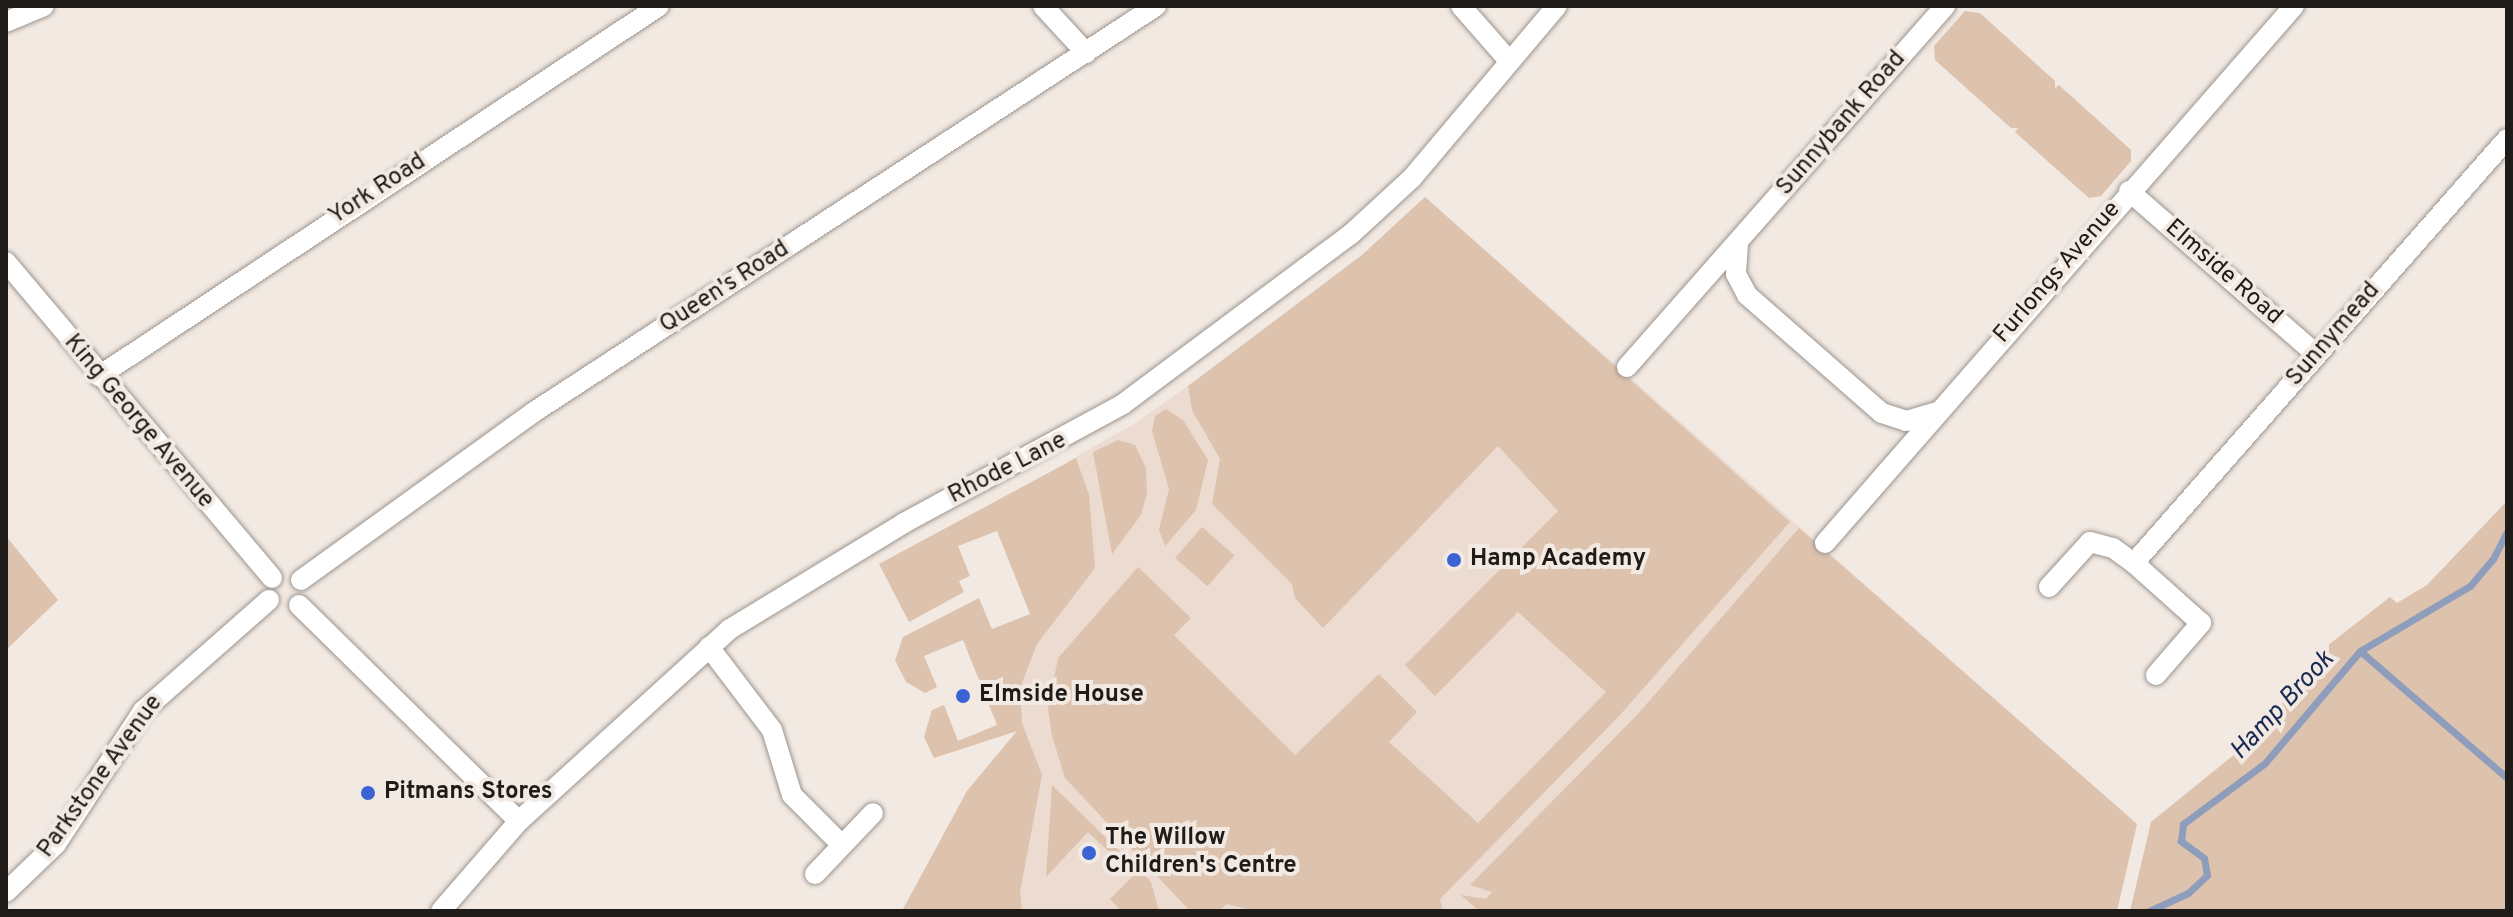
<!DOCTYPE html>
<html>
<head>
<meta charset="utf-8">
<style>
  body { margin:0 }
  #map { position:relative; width:2513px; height:917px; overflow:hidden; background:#f1e9e2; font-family:Overpass,sans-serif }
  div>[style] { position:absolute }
  .built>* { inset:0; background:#ebdbd0 }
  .green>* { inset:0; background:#ddc2ad; transform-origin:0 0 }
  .stream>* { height:7px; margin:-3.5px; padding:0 3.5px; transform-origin:3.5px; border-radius:3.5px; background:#8e9dbb }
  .roads { filter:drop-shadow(0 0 2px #9c948e) drop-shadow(0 0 2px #9c948e) }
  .street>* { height:20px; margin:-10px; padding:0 10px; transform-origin:10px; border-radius:10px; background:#fff }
  .dots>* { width:22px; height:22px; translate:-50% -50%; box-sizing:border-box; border:4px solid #f1e9e2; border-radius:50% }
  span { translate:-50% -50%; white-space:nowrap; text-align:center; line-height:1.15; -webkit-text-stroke:8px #f1e9e2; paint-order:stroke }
  .street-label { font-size:24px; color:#1e1b19 }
  .poi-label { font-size:24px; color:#1e1b19; font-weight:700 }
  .left { translate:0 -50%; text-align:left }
  .water-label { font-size:26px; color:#192952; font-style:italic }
  .frame { position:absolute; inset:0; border:8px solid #1e1b19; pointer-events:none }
</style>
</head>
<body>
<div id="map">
  <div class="built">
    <i style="clip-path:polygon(1425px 197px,2137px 824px,2117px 911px,902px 911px,967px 791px,1018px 730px,1021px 658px,1069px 461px,1134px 424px,1274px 325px,1362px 255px)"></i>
  </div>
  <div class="green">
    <i style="clip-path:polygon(1965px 11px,1980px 13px,2055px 81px,2055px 88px,2059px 85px,2131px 150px,2131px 161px,2101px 196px,2089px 198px,2015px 132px,2018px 128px,2011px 128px,1935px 60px,1934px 46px)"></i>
    <i style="clip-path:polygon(1425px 197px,1790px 522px,1619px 716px,1440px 899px,1443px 911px,1254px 911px,1227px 904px,1219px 911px,1189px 910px,1065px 778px,1052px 736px,1048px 709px,1058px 658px,1138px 567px,1191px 618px,1174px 635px,1295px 755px,1379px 674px,1417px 712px,1389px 742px,1478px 823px,1606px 692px,1518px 612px,1435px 696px,1405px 665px,1558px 511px,1498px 446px,1323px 628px,1295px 598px,1292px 584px,1212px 504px,1220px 459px,1192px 410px,1188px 386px,1362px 255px)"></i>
    <i style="clip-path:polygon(1166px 409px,1183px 420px,1208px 460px,1196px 510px,1165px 546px,1159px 530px,1169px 489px,1152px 431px,1155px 416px)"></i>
    <i style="clip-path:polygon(1118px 440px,1135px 445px,1146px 468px,1147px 493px,1141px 515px,1112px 554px,1093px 452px)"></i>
    <i style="clip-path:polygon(1076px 458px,1089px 495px,1095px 568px,1037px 644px,1020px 688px,1022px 723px,1042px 775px,1020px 892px,1022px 911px,902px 911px,967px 791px,1017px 731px,934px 758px,924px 737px,932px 710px,944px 705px,958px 741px,997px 725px,963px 640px,924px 656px,937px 687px,925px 693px,906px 682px,895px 660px,903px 637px,979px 598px,992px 629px,1030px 614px,997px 531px,958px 546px,970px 576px,959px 581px,964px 592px,909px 622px,879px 564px)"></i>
    <i style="clip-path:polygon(2507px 501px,2507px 911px,2130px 911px,2151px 822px,2251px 741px,2327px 646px,2390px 597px,2397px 603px,2427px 585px)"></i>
    <i style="left:1202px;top:527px;width:43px;height:41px;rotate:41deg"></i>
    <i style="clip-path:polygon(1799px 528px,2137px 824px,2117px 911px,1479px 911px,1461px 895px,1486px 899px,1492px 892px,1470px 885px,1637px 715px)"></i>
    <i style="clip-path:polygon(6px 536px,58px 600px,6px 650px)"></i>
    <i style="clip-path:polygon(1052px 785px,1151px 882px,1159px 911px,1121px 911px,1110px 899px,1134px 875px,1088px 832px,1046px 877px)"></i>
  </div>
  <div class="stream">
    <i style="left:2360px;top:651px;width:194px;rotate:40.8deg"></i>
    <i style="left:2149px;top:911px;width:43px;rotate:-24.8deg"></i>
    <i style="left:2188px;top:893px;width:26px;rotate:-43deg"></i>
    <i style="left:2207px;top:875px;width:17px;rotate:-100deg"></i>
    <i style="left:2204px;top:858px;width:29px;rotate:-144deg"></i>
    <i style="left:2181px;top:841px;width:17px;rotate:-83deg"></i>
    <i style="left:2183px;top:824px;width:102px;rotate:-36.6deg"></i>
    <i style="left:2265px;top:763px;width:147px;rotate:-49.7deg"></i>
    <i style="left:2360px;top:651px;width:128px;rotate:-30.6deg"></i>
    <i style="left:2470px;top:586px;width:35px;rotate:-50deg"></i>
    <i style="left:2493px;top:559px;width:30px;rotate:-63deg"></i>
  </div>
  <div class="roads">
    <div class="street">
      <i style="left:1043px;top:6px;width:64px;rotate:47.5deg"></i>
      <i style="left:1461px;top:6px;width:74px;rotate:48.8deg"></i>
      <i style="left:6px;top:22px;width:41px;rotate:-22.8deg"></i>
      <i style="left:2129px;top:191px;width:248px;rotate:41.1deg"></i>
      <i style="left:1738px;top:244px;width:30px;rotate:94deg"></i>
      <i style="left:1736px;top:274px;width:24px;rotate:62deg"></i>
      <i style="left:1747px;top:295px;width:179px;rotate:41.2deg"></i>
      <i style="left:1882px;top:413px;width:25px;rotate:18deg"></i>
      <i style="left:1906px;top:421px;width:32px;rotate:-16deg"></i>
      <i style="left:6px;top:262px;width:413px;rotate:49.9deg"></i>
      <i style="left:1627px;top:367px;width:481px;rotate:-48.6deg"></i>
      <i style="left:99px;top:376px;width:671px;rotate:-33.45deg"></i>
      <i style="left:1825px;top:543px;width:713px;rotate:-48.87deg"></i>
      <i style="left:301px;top:580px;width:287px;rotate:-35.8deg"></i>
      <i style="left:534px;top:412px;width:743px;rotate:-33.13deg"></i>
      <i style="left:2049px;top:587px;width:61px;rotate:-47.7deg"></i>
      <i style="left:2090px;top:542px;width:24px;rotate:15deg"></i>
      <i style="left:2113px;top:548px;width:26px;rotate:36deg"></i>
      <i style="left:299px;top:605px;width:308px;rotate:44.5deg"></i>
      <i style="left:709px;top:647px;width:104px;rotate:52.8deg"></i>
      <i style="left:772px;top:730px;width:68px;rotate:72.9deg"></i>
      <i style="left:792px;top:795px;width:71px;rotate:45deg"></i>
      <i style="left:2156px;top:675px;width:69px;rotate:-49.1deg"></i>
      <i style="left:2201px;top:623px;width:90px;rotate:-138.2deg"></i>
      <i style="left:2134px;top:563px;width:565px;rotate:-48.66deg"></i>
      <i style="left:815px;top:874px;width:84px;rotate:-46.4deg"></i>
      <i style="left:6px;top:892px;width:69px;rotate:-43.8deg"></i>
      <i style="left:56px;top:844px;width:159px;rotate:-56.8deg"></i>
      <i style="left:143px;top:711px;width:168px;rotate:-41.4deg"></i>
      <i style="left:441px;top:911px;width:119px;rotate:-49.1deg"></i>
      <i style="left:519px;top:821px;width:285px;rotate:-42.3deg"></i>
      <i style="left:730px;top:629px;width:204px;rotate:-31.3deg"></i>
      <i style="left:904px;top:523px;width:249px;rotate:-28.5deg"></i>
      <i style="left:1123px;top:404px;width:284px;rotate:-36.7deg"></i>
      <i style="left:1351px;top:234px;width:83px;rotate:-42.6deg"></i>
      <i style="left:1412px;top:178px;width:225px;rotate:-49.9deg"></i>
    </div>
  </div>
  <div class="dots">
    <i style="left:1454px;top:560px;background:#3b63d4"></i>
    <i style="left:963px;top:696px;background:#3b63d4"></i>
    <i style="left:368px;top:793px;background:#3b63d4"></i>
    <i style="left:1089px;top:853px;background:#3b63d4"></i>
  </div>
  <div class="street-label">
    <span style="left:1842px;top:124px;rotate:-49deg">Sunnybank Road</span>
    <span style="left:378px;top:190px;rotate:-33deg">York Road</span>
    <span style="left:2058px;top:273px;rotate:-49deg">Furlongs Avenue</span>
    <span style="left:2223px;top:273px;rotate:41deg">Elmside Road</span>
    <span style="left:725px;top:288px;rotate:-33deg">Queen's Road</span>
    <span style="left:2334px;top:335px;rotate:-49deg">Sunnymead</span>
    <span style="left:138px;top:422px;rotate:50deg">King George Avenue</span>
    <span style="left:1008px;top:469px;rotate:-27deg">Rhode Lane</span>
    <span style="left:101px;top:777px;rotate:-54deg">Parkstone Avenue</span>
  </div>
  <div class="poi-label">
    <span class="left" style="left:1470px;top:560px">Hamp Academy</span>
    <span class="left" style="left:979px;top:696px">Elmside House</span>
    <span class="left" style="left:384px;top:793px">Pitmans Stores</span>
    <span class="left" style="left:1105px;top:853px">The Willow<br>Children's Centre</span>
  </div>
  <div class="water-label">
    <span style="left:2283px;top:706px;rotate:-47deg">Hamp Brook</span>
  </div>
  <div class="frame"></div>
</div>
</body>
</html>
